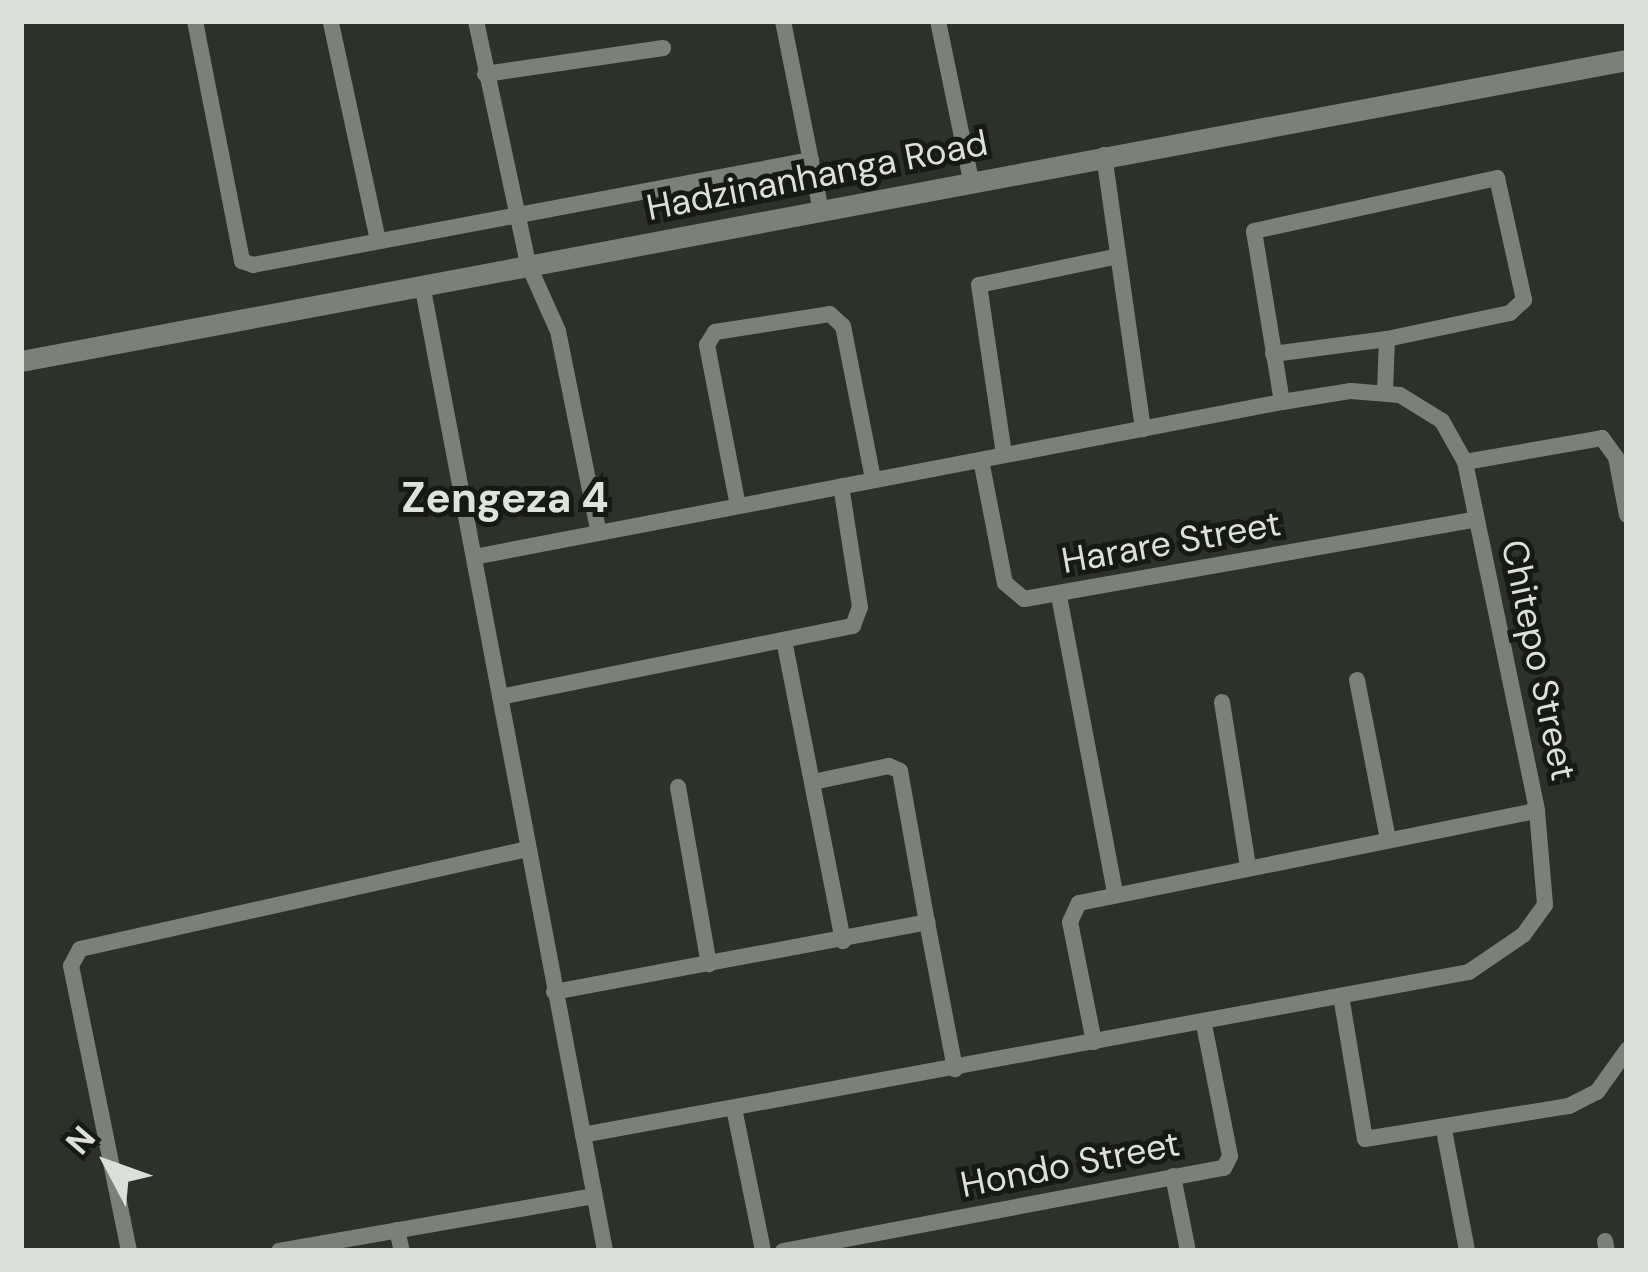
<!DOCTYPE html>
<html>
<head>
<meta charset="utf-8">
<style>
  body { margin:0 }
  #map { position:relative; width:1648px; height:1272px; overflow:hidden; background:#2d312a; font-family:"DM Sans",sans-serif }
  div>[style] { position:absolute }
  .minor>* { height:16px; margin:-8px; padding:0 8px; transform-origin:8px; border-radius:8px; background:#7c8178 }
  .tertiary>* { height:21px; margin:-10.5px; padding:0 10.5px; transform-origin:10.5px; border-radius:10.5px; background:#7c8178 }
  span { translate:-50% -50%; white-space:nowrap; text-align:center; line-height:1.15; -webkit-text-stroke:10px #171915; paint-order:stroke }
  .street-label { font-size:36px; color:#dcdfda }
  .quarter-label { font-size:42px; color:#dfe4da; font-weight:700 }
  .frame { position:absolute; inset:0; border:24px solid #dcdfda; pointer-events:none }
  .north { position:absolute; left:48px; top:1104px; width:120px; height:120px; -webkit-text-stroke:9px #171915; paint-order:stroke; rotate:311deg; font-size:33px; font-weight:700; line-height:48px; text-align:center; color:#dcdfda }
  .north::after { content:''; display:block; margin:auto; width:42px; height:54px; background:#dcdfda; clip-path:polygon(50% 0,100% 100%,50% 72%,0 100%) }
</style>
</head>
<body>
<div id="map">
  <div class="minor">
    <i style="left:195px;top:21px;width:245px;rotate:78.9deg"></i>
    <i style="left:242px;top:261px;width:12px;rotate:20deg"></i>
    <i style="left:253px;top:265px;width:568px;rotate:-10.66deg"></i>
    <i style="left:476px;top:21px;width:249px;rotate:77.9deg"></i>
    <i style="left:528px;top:264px;width:73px;rotate:65.9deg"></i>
    <i style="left:558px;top:331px;width:202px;rotate:78.6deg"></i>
    <i style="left:783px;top:21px;width:190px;rotate:78.7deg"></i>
    <i style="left:938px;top:21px;width:162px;rotate:78.3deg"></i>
    <i style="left:331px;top:23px;width:223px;rotate:77.8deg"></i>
    <i style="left:485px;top:74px;width:180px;rotate:-8.3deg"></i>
    <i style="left:1104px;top:155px;width:277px;rotate:81.9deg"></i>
    <i style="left:422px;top:284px;width:984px;rotate:79.28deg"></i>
    <i style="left:1273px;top:354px;width:115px;rotate:-7.5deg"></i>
    <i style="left:1282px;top:402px;width:173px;rotate:-99.3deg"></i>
    <i style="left:1254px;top:231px;width:249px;rotate:-12.3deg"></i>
    <i style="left:1497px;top:178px;width:125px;rotate:77.5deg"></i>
    <i style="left:1524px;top:300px;width:19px;rotate:137deg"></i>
    <i style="left:1510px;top:313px;width:126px;rotate:168.1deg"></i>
    <i style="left:1387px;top:339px;width:52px;rotate:92.2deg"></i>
    <i style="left:1004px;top:454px;width:171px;rotate:-98.4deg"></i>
    <i style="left:979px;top:285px;width:138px;rotate:-11.7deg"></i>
    <i style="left:981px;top:460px;width:125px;rotate:79deg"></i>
    <i style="left:1005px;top:583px;width:25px;rotate:40deg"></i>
    <i style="left:1024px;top:599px;width:459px;rotate:-10deg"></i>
    <i style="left:1465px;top:462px;width:139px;rotate:-9.9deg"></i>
    <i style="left:1602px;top:438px;width:24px;rotate:54deg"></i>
    <i style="left:1616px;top:457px;width:59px;rotate:79.3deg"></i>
    <i style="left:737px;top:501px;width:159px;rotate:-100.9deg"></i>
    <i style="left:707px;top:345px;width:15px;rotate:-58deg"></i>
    <i style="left:715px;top:332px;width:116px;rotate:-8.9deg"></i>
    <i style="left:830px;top:314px;width:18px;rotate:43deg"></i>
    <i style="left:843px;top:326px;width:156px;rotate:78.9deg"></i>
    <i style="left:474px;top:557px;width:823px;rotate:-10.86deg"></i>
    <i style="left:1282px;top:402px;width:70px;rotate:-9.1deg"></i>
    <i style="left:1351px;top:391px;width:49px;rotate:4.7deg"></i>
    <i style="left:1400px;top:395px;width:49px;rotate:31.8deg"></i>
    <i style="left:1442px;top:421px;width:47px;rotate:60.7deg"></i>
    <i style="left:1465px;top:462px;width:356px;rotate:78.3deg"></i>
    <i style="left:1537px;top:811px;width:94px;rotate:85.1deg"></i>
    <i style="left:1545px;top:905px;width:37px;rotate:126deg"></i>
    <i style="left:1523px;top:935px;width:65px;rotate:145.6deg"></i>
    <i style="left:1469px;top:972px;width:901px;rotate:169.58deg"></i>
    <i style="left:1059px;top:596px;width:301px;rotate:79.3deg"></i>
    <i style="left:784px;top:640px;width:307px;rotate:78.9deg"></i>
    <i style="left:1357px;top:680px;width:163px;rotate:79deg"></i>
    <i style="left:500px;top:697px;width:360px;rotate:-11.4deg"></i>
    <i style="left:853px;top:626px;width:20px;rotate:-70deg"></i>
    <i style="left:860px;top:607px;width:122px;rotate:-98.9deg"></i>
    <i style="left:1222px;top:702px;width:167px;rotate:81deg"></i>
    <i style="left:813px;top:782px;width:78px;rotate:-11.9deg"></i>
    <i style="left:889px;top:766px;width:12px;rotate:24deg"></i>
    <i style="left:900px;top:771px;width:153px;rotate:79.9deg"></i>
    <i style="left:678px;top:787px;width:180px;rotate:80.1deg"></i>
    <i style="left:554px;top:992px;width:380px;rotate:-10.6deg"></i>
    <i style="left:927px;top:922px;width:150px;rotate:79.2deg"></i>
    <i style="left:1341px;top:996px;width:145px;rotate:80.5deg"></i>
    <i style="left:1365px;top:1139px;width:207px;rotate:-9.2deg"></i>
    <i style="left:1569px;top:1106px;width:31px;rotate:-27deg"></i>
    <i style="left:1597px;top:1092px;width:52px;rotate:-54.5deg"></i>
    <i style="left:1094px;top:1042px;width:122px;rotate:-101.3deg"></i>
    <i style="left:1070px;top:922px;width:21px;rotate:-65deg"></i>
    <i style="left:1079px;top:903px;width:467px;rotate:-11.4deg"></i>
    <i style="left:735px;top:1113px;width:141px;rotate:78.5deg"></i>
    <i style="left:1444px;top:1130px;width:123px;rotate:79.2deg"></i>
    <i style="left:1173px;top:1176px;width:76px;rotate:78.7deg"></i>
    <i style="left:397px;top:1230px;width:22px;rotate:77deg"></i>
    <i style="left:1605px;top:1241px;width:10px;rotate:79deg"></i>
    <i style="left:129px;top:1251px;width:291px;rotate:-101.5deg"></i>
    <i style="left:71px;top:966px;width:19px;rotate:-62deg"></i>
    <i style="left:80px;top:949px;width:459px;rotate:-12.6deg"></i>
    <i style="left:279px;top:1251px;width:319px;rotate:-9.9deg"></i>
    <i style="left:783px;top:1251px;width:449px;rotate:-10.7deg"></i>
    <i style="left:1224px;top:1168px;width:13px;rotate:-63deg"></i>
    <i style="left:1230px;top:1156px;width:134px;rotate:-101.2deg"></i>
  </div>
  <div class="tertiary">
    <i style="left:21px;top:361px;width:1634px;rotate:-10.62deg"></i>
  </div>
  <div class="street-label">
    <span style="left:817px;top:175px;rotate:-11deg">Hadzinanhanga Road</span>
    <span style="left:1171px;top:542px;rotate:-10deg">Harare Street</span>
    <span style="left:1539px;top:660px;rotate:78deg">Chitepo Street</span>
    <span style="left:1070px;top:1164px;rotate:-11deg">Hondo Street</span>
  </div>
  <div class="quarter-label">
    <span style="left:505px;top:498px">Zengeza 4</span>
  </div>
  <div class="frame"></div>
  <div class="north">N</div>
</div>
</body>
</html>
